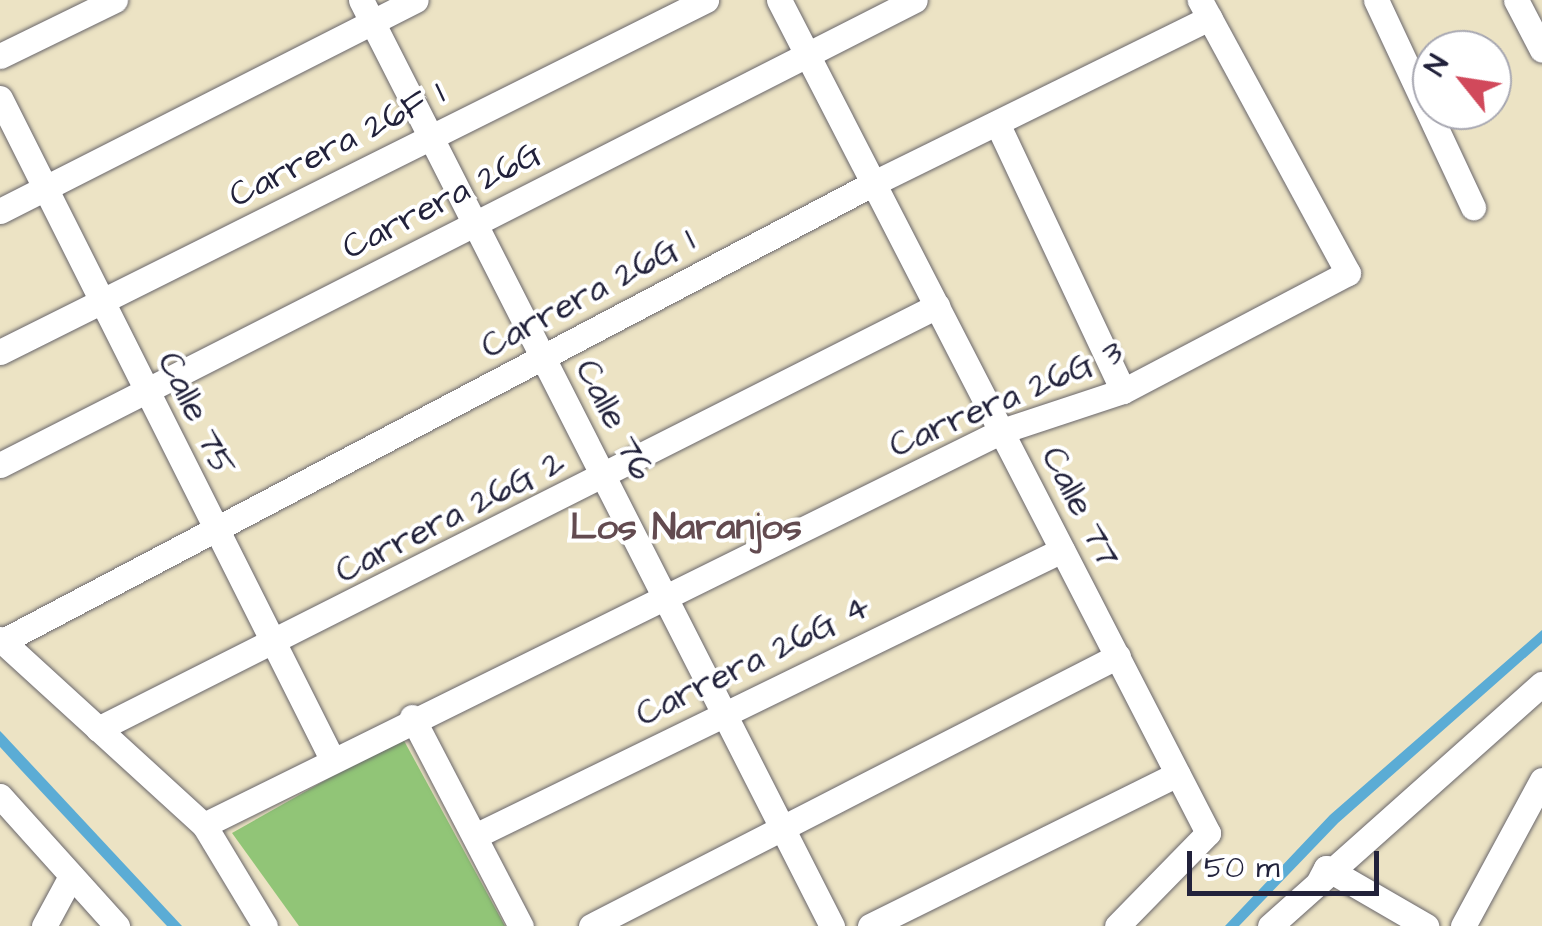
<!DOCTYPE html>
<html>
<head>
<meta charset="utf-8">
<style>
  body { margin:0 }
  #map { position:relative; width:1542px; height:926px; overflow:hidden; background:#ece3c4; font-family:"Architects Daughter",sans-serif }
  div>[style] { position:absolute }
  .green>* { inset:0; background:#91c577 }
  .water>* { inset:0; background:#5bacd5 }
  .roads { filter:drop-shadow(0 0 2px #69666b) drop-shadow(0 0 2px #69666b) }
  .street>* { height:25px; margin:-12.5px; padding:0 12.5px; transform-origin:12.5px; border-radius:12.5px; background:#fff }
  span { translate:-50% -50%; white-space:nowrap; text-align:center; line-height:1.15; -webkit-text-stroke:8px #fff; paint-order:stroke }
  .street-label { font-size:35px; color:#22223b }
  .neighbourhood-label { font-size:38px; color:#634b50; font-weight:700 }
  .north { position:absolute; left:1412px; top:30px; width:100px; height:100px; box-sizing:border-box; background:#fff; border:2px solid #a7a7b1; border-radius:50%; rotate:300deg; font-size:28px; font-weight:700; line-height:40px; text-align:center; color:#22223b }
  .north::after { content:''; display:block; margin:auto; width:35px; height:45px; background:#d1495b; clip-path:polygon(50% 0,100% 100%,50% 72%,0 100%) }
  .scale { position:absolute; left:1187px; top:851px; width:192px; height:45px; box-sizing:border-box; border:5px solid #22223b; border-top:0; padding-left:12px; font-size:30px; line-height:35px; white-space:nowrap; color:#22223b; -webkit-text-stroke:8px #fff; paint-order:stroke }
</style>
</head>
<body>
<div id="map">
  <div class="green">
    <i style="clip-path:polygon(402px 737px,505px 926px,299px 926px,232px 833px)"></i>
  </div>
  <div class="water">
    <i style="clip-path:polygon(1542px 630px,1542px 643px,1338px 823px,1239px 926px,1225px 926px,1330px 815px)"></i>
    <i style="clip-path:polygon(0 731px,3px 734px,182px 926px,167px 926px,21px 770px,0 747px)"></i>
  </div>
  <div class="roads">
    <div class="street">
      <i style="left:361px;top:0;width:1039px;rotate:63.04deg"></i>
      <i style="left:779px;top:0;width:937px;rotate:62.75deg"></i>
      <i style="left:1208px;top:833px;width:130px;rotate:134.4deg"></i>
      <i style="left:1376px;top:0;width:229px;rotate:64.9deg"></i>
      <i style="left:1516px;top:0;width:56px;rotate:62.5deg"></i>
      <i style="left:0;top:56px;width:128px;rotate:-26deg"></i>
      <i style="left:0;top:98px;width:740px;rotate:63.33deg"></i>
      <i style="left:997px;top:123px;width:296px;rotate:64.8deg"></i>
      <i style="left:0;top:211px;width:466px;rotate:-26.9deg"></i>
      <i style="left:0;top:352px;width:789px;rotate:-26.5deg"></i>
      <i style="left:0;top:465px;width:1026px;rotate:-26.94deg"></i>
      <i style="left:0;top:639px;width:276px;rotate:42.4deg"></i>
      <i style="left:204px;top:825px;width:118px;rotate:58.9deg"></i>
      <i style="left:3px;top:641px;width:984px;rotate:-27.74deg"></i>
      <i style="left:874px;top:183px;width:374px;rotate:-26.2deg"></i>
      <i style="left:412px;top:717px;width:236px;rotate:62.5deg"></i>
      <i style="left:98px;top:729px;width:940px;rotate:-26.76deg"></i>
      <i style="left:0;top:796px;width:175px;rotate:48deg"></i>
      <i style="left:204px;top:825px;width:890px;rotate:-26.28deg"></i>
      <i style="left:1002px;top:431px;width:127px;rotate:-18.3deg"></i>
      <i style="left:1123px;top:391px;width:254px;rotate:-27.7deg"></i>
      <i style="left:1348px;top:273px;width:311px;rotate:-118.5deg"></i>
      <i style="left:475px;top:836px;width:653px;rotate:-25.98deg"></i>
      <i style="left:1318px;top:883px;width:17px;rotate:-62deg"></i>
      <i style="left:1326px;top:868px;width:116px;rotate:30.1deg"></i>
      <i style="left:44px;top:926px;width:57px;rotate:-61.6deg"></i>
      <i style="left:591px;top:926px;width:592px;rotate:-27.13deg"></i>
      <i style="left:870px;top:926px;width:343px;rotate:-26.3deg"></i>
      <i style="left:1270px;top:926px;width:364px;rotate:-41.7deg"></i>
      <i style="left:1463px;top:926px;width:166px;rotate:-61.6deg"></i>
    </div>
  </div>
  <div class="street-label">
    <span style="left:337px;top:145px;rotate:-27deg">Carrera 26F 1</span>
    <span style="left:442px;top:201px;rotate:-27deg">Carrera 26G</span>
    <span style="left:588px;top:294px;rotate:-28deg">Carrera 26G 1</span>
    <span style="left:1006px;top:399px;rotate:-23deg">Carrera 26G 3</span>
    <span style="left:196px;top:414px;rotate:64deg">Calle 75</span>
    <span style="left:614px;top:420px;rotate:63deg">Calle 76</span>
    <span style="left:1080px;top:507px;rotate:63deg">Calle 77</span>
    <span style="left:450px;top:517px;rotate:-27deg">Carrera 26G 2</span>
    <span style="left:753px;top:661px;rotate:-26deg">Carrera 26G 4</span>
  </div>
  <div class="neighbourhood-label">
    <span style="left:686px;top:529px">Los Naranjos</span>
  </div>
  <div class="north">N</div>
  <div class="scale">50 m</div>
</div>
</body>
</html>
